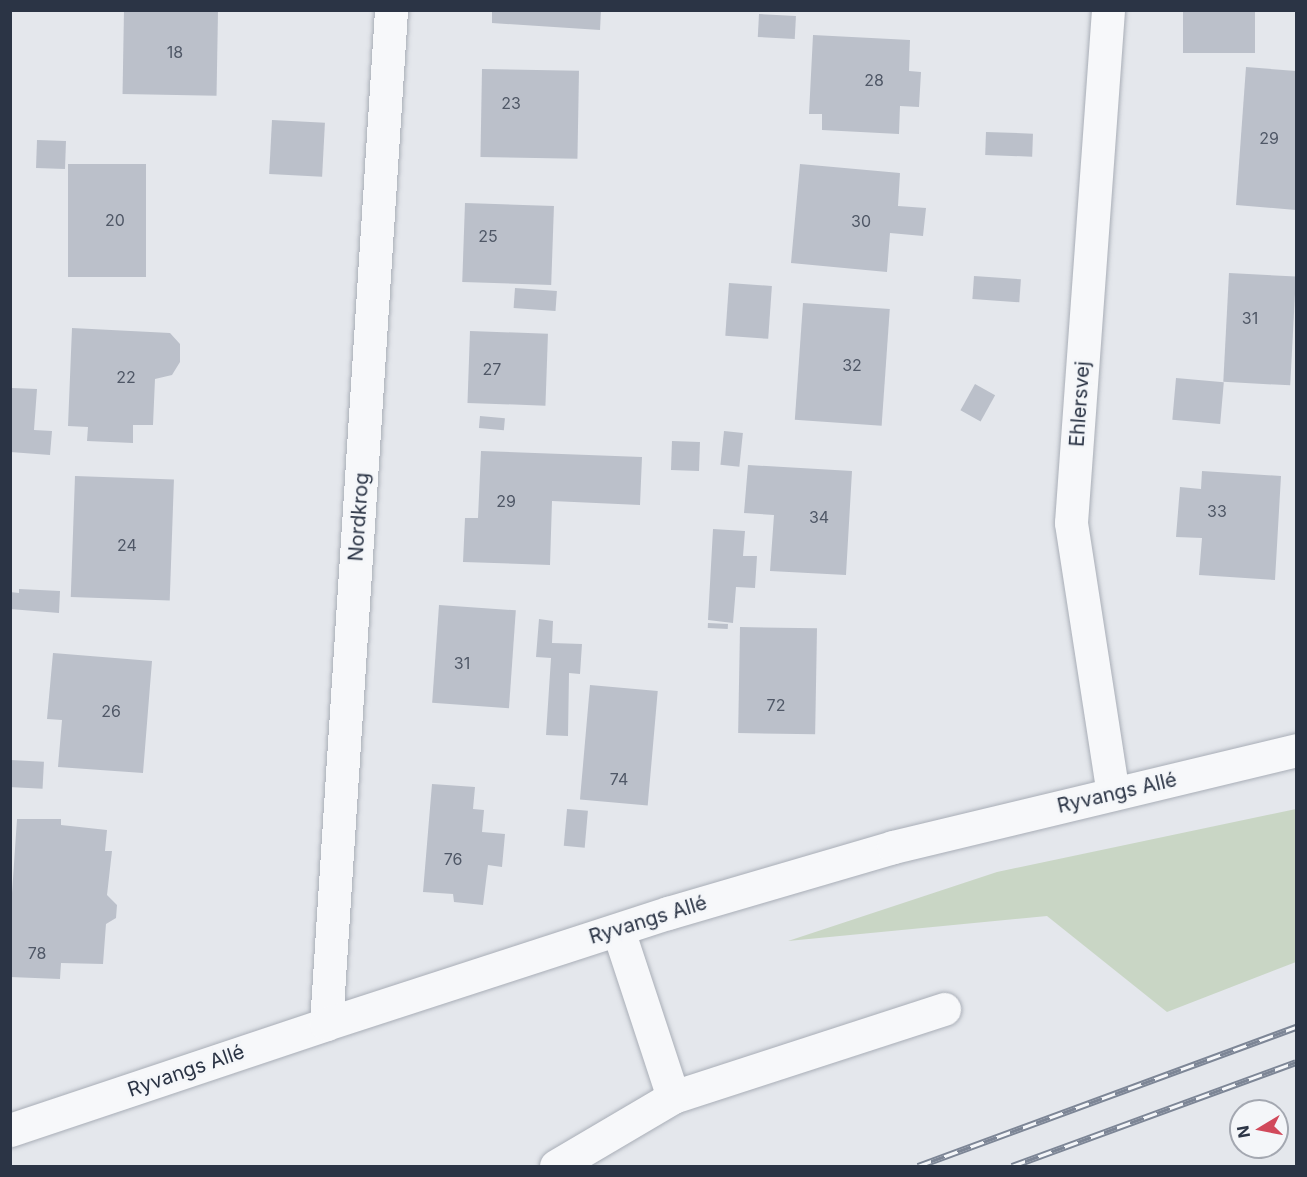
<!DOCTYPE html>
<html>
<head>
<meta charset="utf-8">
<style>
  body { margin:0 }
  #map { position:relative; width:1307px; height:1177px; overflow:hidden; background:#e4e7ec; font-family:Inter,sans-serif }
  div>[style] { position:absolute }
  .green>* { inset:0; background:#c9d6c5 }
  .building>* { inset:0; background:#bbc0ca; transform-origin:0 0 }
  .roads { filter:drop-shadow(0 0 2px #a9aeb7) drop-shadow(0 0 2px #a9aeb7) }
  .minor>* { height:33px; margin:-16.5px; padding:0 16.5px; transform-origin:16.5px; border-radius:16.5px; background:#f7f8fa }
  .rail>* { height:7px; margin-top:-3.5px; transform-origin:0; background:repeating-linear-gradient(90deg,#f4f6f9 0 14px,#7d8696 0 28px); box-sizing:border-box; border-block:2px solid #7d8696 }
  span { translate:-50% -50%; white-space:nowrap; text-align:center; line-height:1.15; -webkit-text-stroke:5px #f4f6f9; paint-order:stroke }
  .number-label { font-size:16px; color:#4f5766 }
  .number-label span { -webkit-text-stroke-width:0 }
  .street-label { font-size:20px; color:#2b3445 }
  .frame { position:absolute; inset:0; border:12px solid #2b3445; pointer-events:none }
  .north { position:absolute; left:1229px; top:1099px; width:60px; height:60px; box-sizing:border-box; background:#f4f6f9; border:2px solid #a4a8b1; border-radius:50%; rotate:260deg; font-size:16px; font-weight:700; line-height:24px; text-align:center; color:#2b3445 }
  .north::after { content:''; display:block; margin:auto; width:21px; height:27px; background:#d1495b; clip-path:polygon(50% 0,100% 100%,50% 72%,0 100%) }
</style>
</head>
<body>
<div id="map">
  <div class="green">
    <i style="clip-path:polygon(1296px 809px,1296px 962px,1167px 1012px,1047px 916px,788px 941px,997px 872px)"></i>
  </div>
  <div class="building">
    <i style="left:124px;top:10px;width:94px;height:84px;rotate:1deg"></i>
    <i style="clip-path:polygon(492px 10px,601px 10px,600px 30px,492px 23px)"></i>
    <i style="left:1183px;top:10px;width:72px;height:43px"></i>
    <i style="left:759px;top:14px;width:37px;height:23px;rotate:3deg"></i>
    <i style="clip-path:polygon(813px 35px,910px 40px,909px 71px,921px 72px,919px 107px,900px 106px,899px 134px,822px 130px,822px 114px,809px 114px)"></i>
    <i style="clip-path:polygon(1246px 67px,1296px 71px,1296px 210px,1236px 205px)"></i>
    <i style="left:482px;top:69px;width:97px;height:88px;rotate:1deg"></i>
    <i style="left:272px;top:120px;width:53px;height:54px;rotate:3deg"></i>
    <i style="left:986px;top:132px;width:47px;height:23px;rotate:2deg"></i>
    <i style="left:37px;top:140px;width:29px;height:28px;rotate:2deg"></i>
    <i style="left:68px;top:164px;width:78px;height:113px"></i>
    <i style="clip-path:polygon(800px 164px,900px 173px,898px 206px,926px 208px,923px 236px,890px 233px,887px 272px,791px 263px)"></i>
    <i style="left:465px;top:203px;width:89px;height:79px;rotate:2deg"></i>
    <i style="left:1229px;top:273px;width:67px;height:109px;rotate:3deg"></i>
    <i style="left:974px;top:276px;width:47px;height:23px;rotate:4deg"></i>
    <i style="left:729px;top:283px;width:43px;height:53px;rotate:4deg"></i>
    <i style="left:515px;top:288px;width:42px;height:20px;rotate:4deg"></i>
    <i style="left:803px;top:303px;width:87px;height:117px;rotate:4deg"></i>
    <i style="clip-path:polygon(72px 328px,170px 333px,180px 344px,180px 362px,172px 375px,155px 379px,153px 425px,133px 425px,133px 443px,87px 441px,88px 427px,68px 426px)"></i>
    <i style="left:470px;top:331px;width:78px;height:72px;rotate:2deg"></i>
    <i style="left:1176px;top:378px;width:48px;height:42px;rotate:5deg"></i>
    <i style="left:975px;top:384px;width:23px;height:30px;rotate:29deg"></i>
    <i style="clip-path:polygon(12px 388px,37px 389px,34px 430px,52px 431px,50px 455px,10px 452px)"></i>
    <i style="left:480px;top:416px;width:25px;height:12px;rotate:5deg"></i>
    <i style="left:724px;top:431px;width:19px;height:34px;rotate:6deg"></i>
    <i style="left:672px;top:441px;width:28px;height:29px;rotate:2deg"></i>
    <i style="clip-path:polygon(481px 451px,642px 457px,640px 505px,552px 501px,550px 565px,463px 562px,465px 518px,478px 518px)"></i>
    <i style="clip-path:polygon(748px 465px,852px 471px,846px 575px,770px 571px,774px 515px,744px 513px)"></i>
    <i style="clip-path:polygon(1202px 471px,1281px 476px,1275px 580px,1199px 575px,1202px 538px,1176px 537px,1180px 487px,1201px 489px)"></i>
    <i style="left:75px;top:476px;width:99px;height:121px;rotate:2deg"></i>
    <i style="clip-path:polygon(713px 529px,745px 531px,743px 556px,757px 556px,755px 588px,736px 587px,733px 623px,708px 620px)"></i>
    <i style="clip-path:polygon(19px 589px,60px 591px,59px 613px,10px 609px,10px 592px,19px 593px)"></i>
    <i style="left:439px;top:605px;width:77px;height:98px;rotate:4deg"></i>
    <i style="clip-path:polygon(539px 619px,553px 621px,552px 643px,582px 644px,580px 674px,569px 673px,568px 736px,546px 735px,551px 658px,536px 657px)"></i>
    <i style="left:708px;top:623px;width:20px;height:5px;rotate:3deg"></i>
    <i style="left:740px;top:627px;width:77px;height:106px;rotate:1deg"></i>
    <i style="clip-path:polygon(53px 653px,152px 661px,143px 773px,58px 767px,62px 720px,47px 719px)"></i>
    <i style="left:590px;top:685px;width:68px;height:115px;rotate:5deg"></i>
    <i style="left:10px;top:760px;width:34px;height:27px;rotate:3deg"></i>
    <i style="clip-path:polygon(432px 784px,475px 787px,473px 809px,484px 810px,482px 832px,505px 834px,502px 867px,488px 865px,483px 905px,454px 902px,453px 894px,423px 892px)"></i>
    <i style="left:567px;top:809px;width:21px;height:37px;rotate:5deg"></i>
    <i style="clip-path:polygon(17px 819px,61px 819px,61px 825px,107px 830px,105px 851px,112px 851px,107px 895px,117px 905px,116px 918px,106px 924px,103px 964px,61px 963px,60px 979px,10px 977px,10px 923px)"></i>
  </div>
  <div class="roads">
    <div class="minor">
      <i style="left:1108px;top:10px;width:514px;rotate:94.13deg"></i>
      <i style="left:1071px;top:523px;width:274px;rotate:81.2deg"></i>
      <i style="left:326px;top:1024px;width:1016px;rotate:-86.33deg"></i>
      <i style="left:673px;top:1097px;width:285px;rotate:-18deg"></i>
      <i style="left:10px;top:1130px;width:333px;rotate:-18.5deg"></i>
      <i style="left:326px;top:1024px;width:360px;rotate:-18deg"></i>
      <i style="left:668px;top:913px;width:234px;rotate:-16.3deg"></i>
      <i style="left:893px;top:847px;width:415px;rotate:-13.5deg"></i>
      <i style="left:556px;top:1166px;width:136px;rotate:-30.5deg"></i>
      <i style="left:673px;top:1097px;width:176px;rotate:-108.2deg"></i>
    </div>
  </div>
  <div class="rail">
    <i style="left:918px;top:1166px;width:403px;rotate:-20.2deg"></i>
    <i style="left:1012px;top:1166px;width:302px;rotate:-20.1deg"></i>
  </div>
  <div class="number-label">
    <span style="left:175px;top:52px">18</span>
    <span style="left:874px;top:80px">28</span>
    <span style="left:511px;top:103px">23</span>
    <span style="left:1269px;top:138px">29</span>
    <span style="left:115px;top:220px">20</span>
    <span style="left:861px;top:221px">30</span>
    <span style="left:488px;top:236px">25</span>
    <span style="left:1250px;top:318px">31</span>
    <span style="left:852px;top:365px">32</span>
    <span style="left:492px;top:369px">27</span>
    <span style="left:126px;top:377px">22</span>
    <span style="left:506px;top:501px">29</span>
    <span style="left:1217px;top:511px">33</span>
    <span style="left:819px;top:517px">34</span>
    <span style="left:127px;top:545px">24</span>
    <span style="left:462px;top:663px">31</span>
    <span style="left:776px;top:705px">72</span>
    <span style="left:111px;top:711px">26</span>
    <span style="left:619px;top:779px">74</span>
    <span style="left:453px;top:859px">76</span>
    <span style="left:37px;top:953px">78</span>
  </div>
  <div class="street-label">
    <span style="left:1080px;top:404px;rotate:-86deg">Ehlersvej</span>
    <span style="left:359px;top:517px;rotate:-86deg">Nordkrog</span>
    <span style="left:1117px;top:793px;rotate:-13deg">Ryvangs Allé</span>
    <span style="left:648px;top:920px;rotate:-17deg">Ryvangs Allé</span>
    <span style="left:186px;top:1071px;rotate:-19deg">Ryvangs Allé</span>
  </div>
  <div class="frame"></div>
  <div class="north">N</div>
</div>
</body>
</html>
